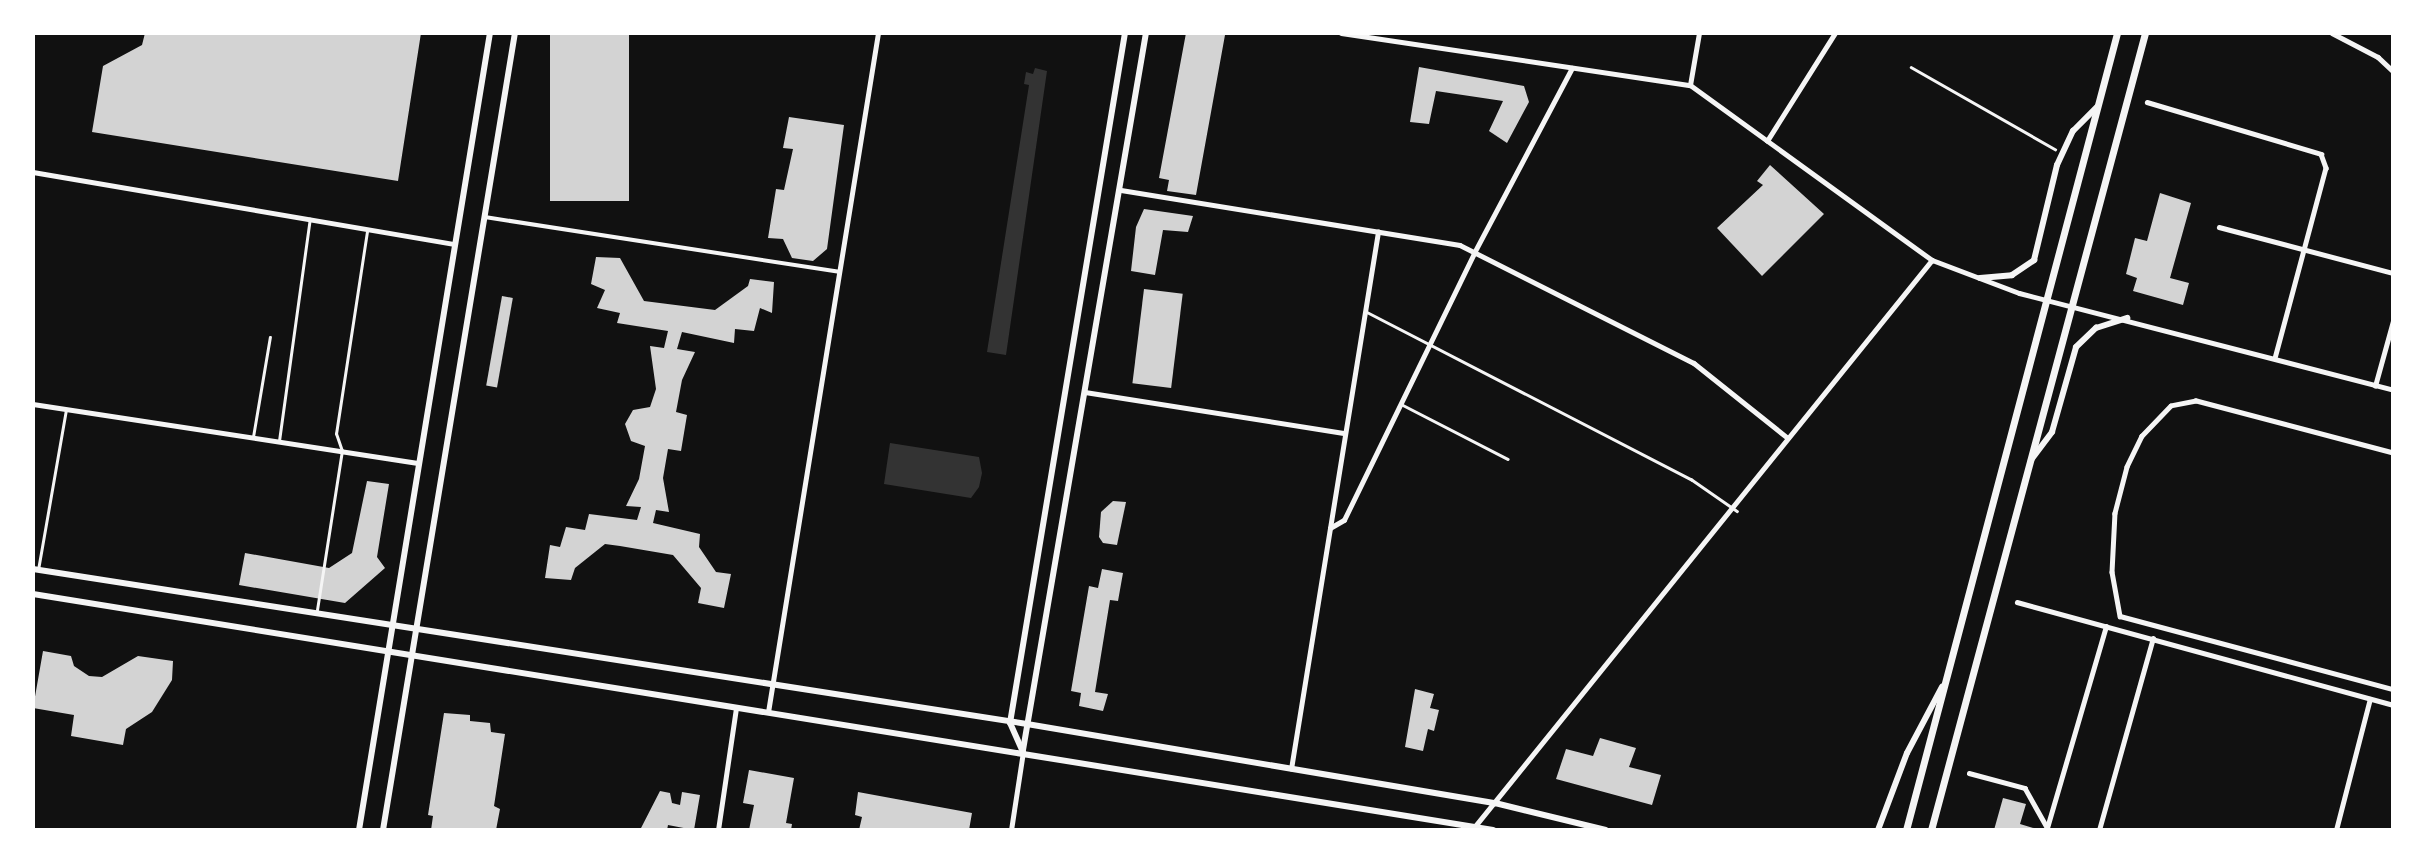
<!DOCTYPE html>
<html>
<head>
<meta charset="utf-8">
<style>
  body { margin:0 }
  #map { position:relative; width:2426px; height:863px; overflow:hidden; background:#111; font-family:Helvetica,sans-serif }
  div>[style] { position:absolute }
  .water>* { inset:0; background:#333 }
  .building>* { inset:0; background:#d3d3d3; transform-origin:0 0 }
  .service>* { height:2.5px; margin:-1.25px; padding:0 1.25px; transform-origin:1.25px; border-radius:1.25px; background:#f5f5f5 }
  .pedestrian>* { height:3.5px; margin:-1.75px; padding:0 1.75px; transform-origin:1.75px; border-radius:1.75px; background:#f5f5f5 }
  .minor>* { height:4.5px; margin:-2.25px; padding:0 2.25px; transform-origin:2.25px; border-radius:2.25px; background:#f5f5f5 }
  .tertiary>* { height:5px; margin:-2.5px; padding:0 2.5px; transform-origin:2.5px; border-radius:2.5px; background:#f5f5f5 }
  .secondary>* { height:6px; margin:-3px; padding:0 3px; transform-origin:3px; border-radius:3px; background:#f5f5f5 }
  .primary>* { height:7px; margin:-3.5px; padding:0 3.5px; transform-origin:3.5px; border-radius:3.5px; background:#f5f5f5 }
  span { translate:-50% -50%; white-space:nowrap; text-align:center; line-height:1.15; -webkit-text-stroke:6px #fff; paint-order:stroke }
  .frame { position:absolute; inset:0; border:35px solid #fff; pointer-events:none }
</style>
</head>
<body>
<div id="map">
  <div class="water">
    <i style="clip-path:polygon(1035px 68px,1047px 71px,1006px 355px,987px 352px,1029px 85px,1024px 84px,1026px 72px,1033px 74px)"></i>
    <i style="clip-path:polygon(890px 443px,979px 457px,982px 473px,979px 487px,971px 498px,884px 484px)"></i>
  </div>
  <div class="building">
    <i style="clip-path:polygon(145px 33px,421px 33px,398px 181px,92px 132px,103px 66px,142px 45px)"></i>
    <i style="left:550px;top:33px;width:79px;height:168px"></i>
    <i style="clip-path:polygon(1186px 33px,1225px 35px,1196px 195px,1167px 191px,1169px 180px,1159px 178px)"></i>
    <i style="clip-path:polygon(1419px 67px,1524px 86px,1529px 102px,1507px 143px,1489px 131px,1503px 101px,1436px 91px,1429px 124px,1410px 122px)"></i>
    <i style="clip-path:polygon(789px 117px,844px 125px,827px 249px,813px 261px,792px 258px,783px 239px,768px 238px,776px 189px,784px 190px,793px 149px,783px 148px)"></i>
    <i style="clip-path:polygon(1770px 165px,1824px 214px,1762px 276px,1717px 228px,1763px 185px,1757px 181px)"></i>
    <i style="clip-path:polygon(2160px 193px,2191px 203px,2170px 278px,2189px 283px,2183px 305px,2133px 291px,2137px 278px,2126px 274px,2135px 238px,2147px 241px)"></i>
    <i style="clip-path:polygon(1144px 209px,1193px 216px,1188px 232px,1163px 230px,1155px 275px,1131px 271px,1136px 227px)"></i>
    <i style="clip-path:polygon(596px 257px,620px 258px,644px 301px,715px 310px,748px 286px,750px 279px,774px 282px,772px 313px,760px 308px,754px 331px,735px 329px,734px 343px,682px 332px,677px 349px,695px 352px,682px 380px,676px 412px,687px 415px,681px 451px,668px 449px,663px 478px,669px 512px,656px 510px,653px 523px,700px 534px,699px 547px,716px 572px,731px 574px,724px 608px,698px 603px,701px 588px,673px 555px,620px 546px,605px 544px,575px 568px,571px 580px,545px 578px,550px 545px,560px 547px,566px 527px,585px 530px,589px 514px,637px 520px,641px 507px,626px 506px,639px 479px,645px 446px,631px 441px,625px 424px,633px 410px,650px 407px,656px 389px,650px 346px,664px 348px,668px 331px,617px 323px,620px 313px,597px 308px,605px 290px,591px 284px)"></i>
    <i style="left:1144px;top:289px;width:39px;height:95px;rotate:7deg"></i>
    <i style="left:502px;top:296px;width:11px;height:91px;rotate:10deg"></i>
    <i style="clip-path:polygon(367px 481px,389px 484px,377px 557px,385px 568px,345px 603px,239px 585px,245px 553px,329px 568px,352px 553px)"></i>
    <i style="clip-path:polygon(1113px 501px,1126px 502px,1117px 545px,1103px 543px,1099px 537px,1101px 512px)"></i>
    <i style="clip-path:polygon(1102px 569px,1123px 573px,1118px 601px,1110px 600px,1095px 692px,1108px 694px,1103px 711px,1079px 706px,1081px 693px,1071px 691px,1089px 586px,1098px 588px)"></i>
    <i style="clip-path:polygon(43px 651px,71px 656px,74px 666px,89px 676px,102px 677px,138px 656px,173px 661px,172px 680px,152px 712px,126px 729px,123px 745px,71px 736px,74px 715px,33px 708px)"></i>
    <i style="clip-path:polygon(1415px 689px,1434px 694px,1430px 708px,1439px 710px,1434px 731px,1428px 729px,1423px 751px,1405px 747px)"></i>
    <i style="clip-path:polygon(444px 713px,470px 715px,470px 721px,490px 723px,491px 732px,505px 734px,494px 806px,500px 809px,496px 830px,431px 830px,433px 816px,428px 815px)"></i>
    <i style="clip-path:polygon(1600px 738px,1636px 748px,1629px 767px,1661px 775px,1652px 805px,1556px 779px,1566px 749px,1593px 756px)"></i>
    <i style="clip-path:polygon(749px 770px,794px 778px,786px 823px,792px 824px,791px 830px,749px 830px,754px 805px,743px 803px)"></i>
    <i style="clip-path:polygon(660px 791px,670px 793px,672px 803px,680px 805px,682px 792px,700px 795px,694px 830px,668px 825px,667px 830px,640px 830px)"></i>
    <i style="clip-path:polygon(858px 792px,972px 813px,969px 830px,859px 830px,862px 817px,855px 815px)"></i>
    <i style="clip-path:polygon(2003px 798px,2026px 804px,2020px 824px,2040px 830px,1994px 830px)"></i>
  </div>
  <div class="service">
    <i style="left:1911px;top:67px;width:166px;rotate:29.7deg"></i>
    <i style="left:1367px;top:312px;width:365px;rotate:27.3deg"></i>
    <i style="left:1691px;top:479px;width:56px;rotate:34.8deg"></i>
    <i style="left:1401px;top:404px;width:120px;rotate:27.2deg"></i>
    <i style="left:253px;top:437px;width:101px;rotate:-80.4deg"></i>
    <i style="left:279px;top:441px;width:224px;rotate:-82.1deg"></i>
    <i style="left:38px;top:570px;width:163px;rotate:-80.1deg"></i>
    <i style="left:317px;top:610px;width:161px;rotate:-81.1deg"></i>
    <i style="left:342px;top:451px;width:18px;rotate:-109deg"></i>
    <i style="left:336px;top:434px;width:205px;rotate:-81.3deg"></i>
  </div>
  <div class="pedestrian">
    <i style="left:485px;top:217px;width:358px;rotate:8.8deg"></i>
  </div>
  <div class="minor">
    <i style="left:2332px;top:33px;width:52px;rotate:27.6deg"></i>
    <i style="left:2378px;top:57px;width:21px;rotate:43deg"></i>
    <i style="left:2147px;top:102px;width:182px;rotate:16.6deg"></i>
    <i style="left:2321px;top:154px;width:15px;rotate:70deg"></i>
    <i style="left:2326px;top:168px;width:197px;rotate:105deg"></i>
    <i style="left:1767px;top:141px;width:128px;rotate:-57.8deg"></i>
    <i style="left:33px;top:172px;width:426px;rotate:9.7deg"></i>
    <i style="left:1121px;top:190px;width:343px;rotate:9.2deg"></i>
    <i style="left:1460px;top:245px;width:262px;rotate:26.8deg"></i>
    <i style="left:1694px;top:363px;width:120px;rotate:38.6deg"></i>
    <i style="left:2219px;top:227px;width:180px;rotate:14.8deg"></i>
    <i style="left:2375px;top:386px;width:67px;rotate:-74.5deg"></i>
    <i style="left:1085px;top:392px;width:263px;rotate:9deg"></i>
    <i style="left:33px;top:404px;width:389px;rotate:8.7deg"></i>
    <i style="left:2393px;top:453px;width:204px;rotate:-165.2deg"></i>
    <i style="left:2196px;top:401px;width:25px;rotate:169deg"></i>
    <i style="left:2171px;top:406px;width:42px;rotate:134deg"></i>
    <i style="left:2142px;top:436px;width:34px;rotate:116deg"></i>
    <i style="left:2127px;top:467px;width:48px;rotate:104.6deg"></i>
    <i style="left:2115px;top:513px;width:59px;rotate:92.9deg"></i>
    <i style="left:2112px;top:572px;width:45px;rotate:79.7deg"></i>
    <i style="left:2120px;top:616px;width:283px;rotate:15deg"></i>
    <i style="left:1330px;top:528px;width:16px;rotate:-30deg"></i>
    <i style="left:1344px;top:520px;width:297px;rotate:-64deg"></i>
    <i style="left:1474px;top:253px;width:209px;rotate:-62.1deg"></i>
    <i style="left:2017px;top:602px;width:390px;rotate:15.3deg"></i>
    <i style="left:1291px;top:769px;width:544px;rotate:-80.8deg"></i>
    <i style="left:1969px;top:773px;width:58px;rotate:15deg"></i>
    <i style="left:2025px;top:788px;width:47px;rotate:60.7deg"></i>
    <i style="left:2047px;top:828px;width:210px;rotate:-73.7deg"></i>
    <i style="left:718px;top:830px;width:123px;rotate:-81.6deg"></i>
    <i style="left:1472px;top:830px;width:732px;rotate:-51.1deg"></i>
    <i style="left:2099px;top:830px;width:199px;rotate:-74.3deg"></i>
    <i style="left:2336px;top:830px;width:135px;rotate:-75.5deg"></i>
  </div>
  <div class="tertiary">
    <i style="left:1341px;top:33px;width:353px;rotate:8.5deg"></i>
    <i style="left:1690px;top:85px;width:299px;rotate:35.9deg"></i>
    <i style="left:1932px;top:260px;width:93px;rotate:20.8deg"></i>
    <i style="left:2019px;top:293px;width:386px;rotate:14.5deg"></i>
    <i style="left:1690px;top:85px;width:53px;rotate:-80.2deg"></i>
    <i style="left:768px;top:712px;width:688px;rotate:-80.8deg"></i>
    <i style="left:1011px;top:830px;width:79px;rotate:-81.3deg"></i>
  </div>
  <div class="secondary">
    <i style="left:1980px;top:278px;width:32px;rotate:-5deg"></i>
    <i style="left:2012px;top:275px;width:27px;rotate:-34deg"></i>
    <i style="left:2034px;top:260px;width:98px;rotate:-76.4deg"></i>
    <i style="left:2057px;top:165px;width:38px;rotate:-65deg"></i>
    <i style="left:2073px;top:131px;width:34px;rotate:-45deg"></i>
    <i style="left:2031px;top:460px;width:35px;rotate:-53deg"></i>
    <i style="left:2052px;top:432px;width:88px;rotate:-74.2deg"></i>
    <i style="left:2076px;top:347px;width:28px;rotate:-44deg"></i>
    <i style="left:2096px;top:328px;width:33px;rotate:-18deg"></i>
    <i style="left:33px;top:569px;width:1006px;rotate:8.86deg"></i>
    <i style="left:1027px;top:724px;width:475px;rotate:9.6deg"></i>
    <i style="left:1495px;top:803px;width:114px;rotate:13.7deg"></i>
    <i style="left:33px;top:594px;width:1479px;rotate:9.18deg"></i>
    <i style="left:1023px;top:750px;width:727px;rotate:-80.27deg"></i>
    <i style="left:1023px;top:752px;width:32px;rotate:-114deg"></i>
    <i style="left:1010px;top:723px;width:700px;rotate:-80.54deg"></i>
    <i style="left:359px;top:830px;width:808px;rotate:-80.67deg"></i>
    <i style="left:383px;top:830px;width:808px;rotate:-80.6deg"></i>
    <i style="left:1878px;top:830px;width:82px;rotate:-69.4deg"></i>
    <i style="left:1907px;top:753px;width:75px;rotate:-62.1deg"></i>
  </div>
  <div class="primary">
    <i style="left:1906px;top:830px;width:824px;rotate:-75.17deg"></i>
    <i style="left:1931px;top:830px;width:825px;rotate:-74.97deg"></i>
  </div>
  <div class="frame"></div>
</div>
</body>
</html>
